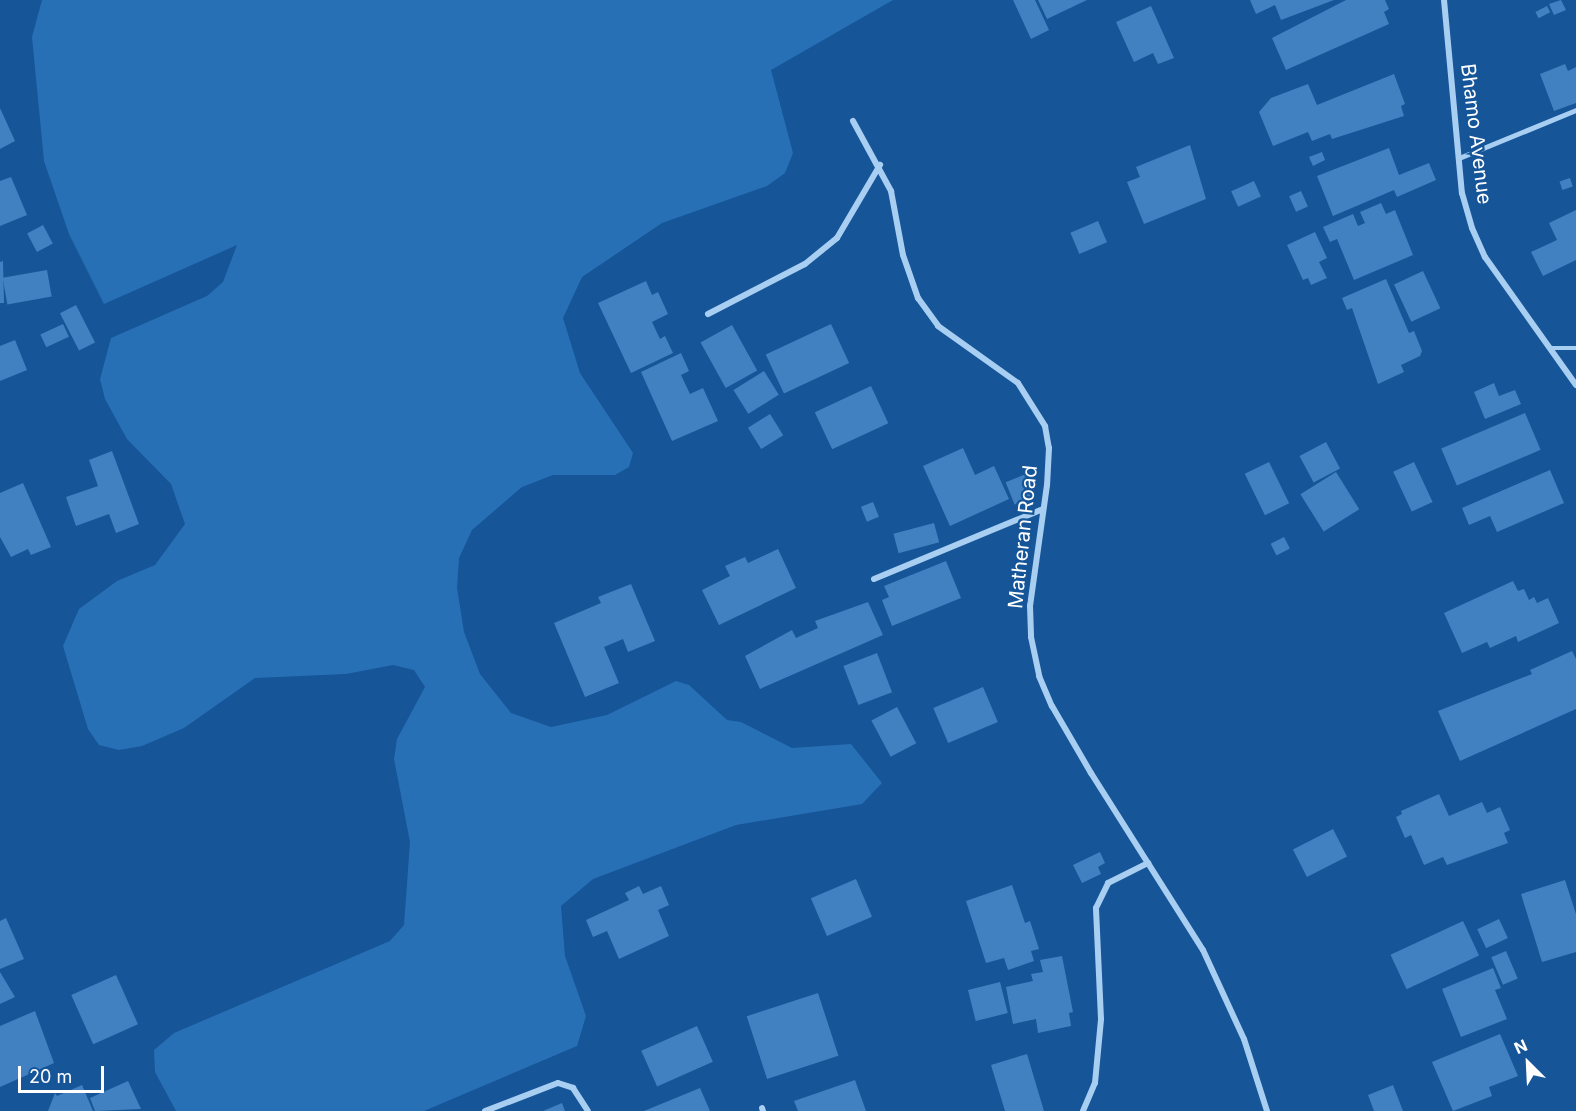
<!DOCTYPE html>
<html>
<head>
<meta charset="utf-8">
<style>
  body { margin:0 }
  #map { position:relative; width:1576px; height:1111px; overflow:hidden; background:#155598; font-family:Inter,sans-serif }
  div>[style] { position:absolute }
  .green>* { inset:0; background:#2870b6 }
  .building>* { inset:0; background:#4281c1; transform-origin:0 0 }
  .lane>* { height:4.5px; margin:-2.25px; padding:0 2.25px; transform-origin:2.25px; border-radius:2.25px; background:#a8cef2 }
  .street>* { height:6px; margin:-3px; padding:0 3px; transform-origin:3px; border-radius:3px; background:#a8cef2 }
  span { translate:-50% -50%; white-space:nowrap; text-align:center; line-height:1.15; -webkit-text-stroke:4.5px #155598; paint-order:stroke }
  .street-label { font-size:20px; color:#fff }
  .north { position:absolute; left:1498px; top:1033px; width:60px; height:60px; -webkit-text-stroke:4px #155598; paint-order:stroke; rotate:336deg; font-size:16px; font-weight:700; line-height:24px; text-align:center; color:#fff }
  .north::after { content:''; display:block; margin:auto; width:21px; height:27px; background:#fff; clip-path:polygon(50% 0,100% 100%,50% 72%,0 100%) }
  .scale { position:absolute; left:18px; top:1066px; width:86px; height:27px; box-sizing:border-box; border:3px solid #fff; border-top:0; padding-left:8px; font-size:18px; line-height:21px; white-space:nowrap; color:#fff; -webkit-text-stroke:4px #155598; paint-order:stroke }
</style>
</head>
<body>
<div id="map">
  <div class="green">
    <i style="clip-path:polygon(42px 0,893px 0,771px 70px,793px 153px,785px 173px,767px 186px,662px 223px,582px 277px,563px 318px,580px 373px,633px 453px,629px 467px,615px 475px,553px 475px,522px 487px,472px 530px,459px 558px,457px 588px,464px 632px,480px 674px,511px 713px,551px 727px,607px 715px,676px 681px,689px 685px,727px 720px,741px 722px,792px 748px,851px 744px,882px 783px,862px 804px,736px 825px,593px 879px,561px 906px,565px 956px,586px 1016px,577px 1046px,424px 1111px,176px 1111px,155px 1072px,154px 1050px,174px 1033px,390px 941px,404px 925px,410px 842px,394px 759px,397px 739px,425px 687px,414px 670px,393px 665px,346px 674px,255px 678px,184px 728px,142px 746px,119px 750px,99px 745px,88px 729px,63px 646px,79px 609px,117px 581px,155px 565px,185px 524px,171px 484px,127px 439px,105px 399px,100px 379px,111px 338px,207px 296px,223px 282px,237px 245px,104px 304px,69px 234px,44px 161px,32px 37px)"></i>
  </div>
  <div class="building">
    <i style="clip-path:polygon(1013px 0,1035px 0,1049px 30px,1031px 39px)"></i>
    <i style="clip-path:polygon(1038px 0,1087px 0,1047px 19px)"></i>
    <i style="clip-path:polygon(1250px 0,1334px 0,1281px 20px,1275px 5px,1256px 14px)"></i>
    <i style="clip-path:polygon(1346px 0,1385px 0,1389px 9px,1384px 12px,1389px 24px,1286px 70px,1272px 38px)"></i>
    <i style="clip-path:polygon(1561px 0,1566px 10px,1554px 15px,1549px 4px)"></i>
    <i style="clip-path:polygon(1151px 6px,1174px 58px,1158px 64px,1153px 53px,1134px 62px,1116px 22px)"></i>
    <i style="left:1547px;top:6px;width:7px;height:13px;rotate:63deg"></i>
    <i style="clip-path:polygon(1565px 64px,1568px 71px,1576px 67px,1576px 103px,1554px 111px,1540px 74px)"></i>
    <i style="clip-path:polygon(1394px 74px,1405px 104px,1401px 106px,1404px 116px,1332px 139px,1330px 134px,1312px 141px,1308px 132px,1273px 146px,1259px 112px,1271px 98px,1308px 84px,1317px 105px)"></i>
    <i style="clip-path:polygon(0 108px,15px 141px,0 149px)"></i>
    <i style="clip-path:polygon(1190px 145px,1206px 199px,1144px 224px,1127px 182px,1140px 177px,1136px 167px)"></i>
    <i style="clip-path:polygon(1389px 148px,1399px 175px,1429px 163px,1436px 180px,1397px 197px,1394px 190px,1333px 216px,1317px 176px)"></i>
    <i style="clip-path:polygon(1322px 152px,1325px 160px,1313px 166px,1309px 157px)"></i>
    <i style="clip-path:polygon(11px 177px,27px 215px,0 226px,0 181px)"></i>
    <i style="left:1570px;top:178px;width:9px;height:11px;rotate:72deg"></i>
    <i style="left:1254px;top:181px;width:17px;height:25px;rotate:66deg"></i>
    <i style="left:1301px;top:191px;width:17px;height:13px;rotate:66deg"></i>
    <i style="clip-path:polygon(1381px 203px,1386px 214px,1395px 210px,1413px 255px,1354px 280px,1337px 239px,1330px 242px,1323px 227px,1353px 214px,1358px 226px,1365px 223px,1360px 212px)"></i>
    <i style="clip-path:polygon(1576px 210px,1576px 260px,1543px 276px,1531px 252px,1557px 240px,1549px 223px)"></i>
    <i style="left:1098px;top:221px;width:23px;height:30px;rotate:67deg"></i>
    <i style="left:43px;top:225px;width:21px;height:18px;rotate:62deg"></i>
    <i style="clip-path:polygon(1315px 232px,1327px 258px,1319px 262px,1327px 278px,1311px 285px,1308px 278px,1303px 280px,1287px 245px)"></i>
    <i style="clip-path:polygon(3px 261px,4px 303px,0 303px,0 262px)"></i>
    <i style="left:47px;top:270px;width:27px;height:45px;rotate:80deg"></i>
    <i style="left:1423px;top:271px;width:41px;height:32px;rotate:65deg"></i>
    <i style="clip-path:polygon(1386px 279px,1409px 333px,1414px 331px,1422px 351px,1420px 356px,1401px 365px,1404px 372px,1378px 384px,1352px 308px,1347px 310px,1342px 298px)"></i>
    <i style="clip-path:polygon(646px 281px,652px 295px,658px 292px,668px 314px,652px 322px,660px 339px,665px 336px,673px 353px,631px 373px,598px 303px)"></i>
    <i style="left:76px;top:305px;width:42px;height:18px;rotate:63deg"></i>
    <i style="left:63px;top:324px;width:14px;height:25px;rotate:65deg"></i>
    <i style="left:831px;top:324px;width:43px;height:72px;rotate:65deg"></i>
    <i style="left:732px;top:325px;width:52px;height:36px;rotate:61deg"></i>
    <i style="clip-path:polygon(15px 340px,27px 370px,0 381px,0 346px)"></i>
    <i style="clip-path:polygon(681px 353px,689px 371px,681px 375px,690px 394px,703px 388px,718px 421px,672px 441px,641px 372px)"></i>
    <i style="left:764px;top:371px;width:28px;height:36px;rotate:58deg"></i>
    <i style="clip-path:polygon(1494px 383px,1499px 396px,1515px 390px,1521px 404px,1485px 419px,1474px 392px)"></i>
    <i style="left:871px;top:386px;width:41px;height:62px;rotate:65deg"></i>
    <i style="left:1525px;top:413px;width:40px;height:91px;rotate:67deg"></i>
    <i style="left:770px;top:414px;width:25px;height:26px;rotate:58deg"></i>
    <i style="left:1326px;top:442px;width:30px;height:30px;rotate:62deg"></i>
    <i style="clip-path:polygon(963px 448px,975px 475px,994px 466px,1009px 499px,950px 526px,923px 466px)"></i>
    <i style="clip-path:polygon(112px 451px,139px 524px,116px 533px,109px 514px,76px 526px,66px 497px,98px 486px,89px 460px)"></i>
    <i style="left:1269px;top:462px;width:46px;height:27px;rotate:64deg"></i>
    <i style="left:1414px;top:462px;width:44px;height:23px;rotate:65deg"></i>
    <i style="clip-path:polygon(1550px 470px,1564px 503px,1497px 532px,1490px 516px,1469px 525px,1462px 508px)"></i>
    <i style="left:1336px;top:472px;width:44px;height:42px;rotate:58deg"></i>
    <i style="left:1026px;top:474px;width:24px;height:22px;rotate:68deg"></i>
    <i style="clip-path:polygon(23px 483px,51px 547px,31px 555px,28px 549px,11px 557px,0 537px,0 493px)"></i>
    <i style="left:873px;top:502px;width:16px;height:13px;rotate:68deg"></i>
    <i style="left:934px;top:523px;width:20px;height:42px;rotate:75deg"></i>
    <i style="left:1284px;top:537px;width:13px;height:15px;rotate:63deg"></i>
    <i style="clip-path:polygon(778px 549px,796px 588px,719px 625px,702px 590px,730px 576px,725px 566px,745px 557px,748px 563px)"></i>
    <i style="clip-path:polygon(946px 561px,961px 598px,892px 626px,882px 600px,889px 597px,884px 586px)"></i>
    <i style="clip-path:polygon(1513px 581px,1518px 591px,1524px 589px,1529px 600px,1534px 597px,1537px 603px,1548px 598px,1559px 623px,1518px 642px,1516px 636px,1490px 648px,1487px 642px,1462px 653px,1444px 613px)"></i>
    <i style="clip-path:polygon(631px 584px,655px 641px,628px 652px,623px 639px,604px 647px,619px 683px,585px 697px,554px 623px,601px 603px,598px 597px)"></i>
    <i style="clip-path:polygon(868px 602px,883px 635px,760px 689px,745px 656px,792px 630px,796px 638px,818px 628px,815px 621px)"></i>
    <i style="clip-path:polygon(1572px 651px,1576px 659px,1576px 709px,1460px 761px,1438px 711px,1532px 674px,1530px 670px)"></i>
    <i style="left:877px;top:653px;width:42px;height:36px;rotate:69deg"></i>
    <i style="left:983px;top:687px;width:38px;height:54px;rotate:67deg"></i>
    <i style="left:897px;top:707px;width:41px;height:29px;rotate:62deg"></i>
    <i style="clip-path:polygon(1439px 794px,1449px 816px,1482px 802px,1487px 813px,1500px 807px,1510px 830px,1504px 833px,1508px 843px,1447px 865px,1443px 857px,1424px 865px,1411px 835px,1405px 838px,1396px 817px,1402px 814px,1401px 811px)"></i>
    <i style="left:1333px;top:829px;width:31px;height:45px;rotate:63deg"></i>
    <i style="clip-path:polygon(1100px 852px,1105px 863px,1098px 867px,1101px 874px,1082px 883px,1073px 865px)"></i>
    <i style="left:856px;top:879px;width:41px;height:49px;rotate:67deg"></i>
    <i style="clip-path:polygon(1565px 880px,1576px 914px,1576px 952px,1542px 962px,1521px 894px)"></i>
    <i style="clip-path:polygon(1012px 885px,1025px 923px,1030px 921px,1039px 949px,1031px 951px,1034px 961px,1008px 970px,1004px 958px,986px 963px,966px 901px)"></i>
    <i style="clip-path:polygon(639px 886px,643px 894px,661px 886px,669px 905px,658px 910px,669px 936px,619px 959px,607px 931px,593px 937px,586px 920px,629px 900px,625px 893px)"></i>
    <i style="clip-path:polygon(6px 918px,24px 959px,0 969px,0 921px)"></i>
    <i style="left:1499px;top:919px;width:21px;height:24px;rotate:65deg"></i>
    <i style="left:1463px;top:921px;width:38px;height:80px;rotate:65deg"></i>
    <i style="left:1506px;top:951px;width:30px;height:16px;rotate:67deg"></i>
    <i style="clip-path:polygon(1062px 956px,1073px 1012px,1069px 1013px,1071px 1026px,1038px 1033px,1036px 1019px,1013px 1024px,1006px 987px,1033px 981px,1031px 974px,1043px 972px,1040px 960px)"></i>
    <i style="clip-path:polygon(1493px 968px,1501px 988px,1495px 990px,1507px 1019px,1461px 1037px,1442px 989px)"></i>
    <i style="clip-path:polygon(0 972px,15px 997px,0 1004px)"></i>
    <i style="left:116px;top:975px;width:54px;height:49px;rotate:66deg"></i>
    <i style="left:1000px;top:982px;width:32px;height:33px;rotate:76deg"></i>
    <i style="left:818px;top:993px;width:66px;height:75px;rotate:72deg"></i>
    <i style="clip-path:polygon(35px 1011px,54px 1063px,0 1087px,0 1026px)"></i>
    <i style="left:697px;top:1026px;width:39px;height:61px;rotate:66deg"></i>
    <i style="clip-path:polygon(1500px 1034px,1518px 1076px,1489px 1087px,1492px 1096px,1453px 1111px,1432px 1062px)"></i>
    <i style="clip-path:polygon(1027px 1054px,1044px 1111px,1005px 1111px,991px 1065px)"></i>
    <i style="clip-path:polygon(855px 1080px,866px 1111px,798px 1111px,794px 1101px)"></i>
    <i style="clip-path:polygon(128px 1081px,141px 1109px,95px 1111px,90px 1098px)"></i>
    <i style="clip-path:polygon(82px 1085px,93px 1111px,48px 1111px,55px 1093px,57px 1096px)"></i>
    <i style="clip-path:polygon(1393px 1085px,1403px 1111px,1374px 1111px,1368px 1095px)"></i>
    <i style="clip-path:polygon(700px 1088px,710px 1111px,644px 1111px)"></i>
    <i style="clip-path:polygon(562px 1103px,565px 1111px,543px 1111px)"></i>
  </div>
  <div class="lane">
    <i style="left:1459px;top:158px;width:126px;rotate:-22.3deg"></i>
    <i style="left:1550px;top:348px;width:26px"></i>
  </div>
  <div class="street">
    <i style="left:1444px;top:0;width:194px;rotate:84.7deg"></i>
    <i style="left:1462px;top:193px;width:36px;rotate:74deg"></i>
    <i style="left:1472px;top:228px;width:32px;rotate:66deg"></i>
    <i style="left:1485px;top:257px;width:157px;rotate:54.6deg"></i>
    <i style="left:853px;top:121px;width:80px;rotate:61.5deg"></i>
    <i style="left:891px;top:191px;width:65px;rotate:79.4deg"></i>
    <i style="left:903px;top:255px;width:46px;rotate:70.8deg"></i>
    <i style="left:918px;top:298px;width:34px;rotate:54deg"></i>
    <i style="left:938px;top:326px;width:98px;rotate:35.5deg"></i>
    <i style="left:1018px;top:383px;width:51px;rotate:57.9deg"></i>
    <i style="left:1045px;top:426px;width:22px;rotate:80deg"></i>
    <i style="left:1049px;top:448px;width:37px;rotate:93deg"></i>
    <i style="left:1047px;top:485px;width:122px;rotate:98deg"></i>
    <i style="left:1030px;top:606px;width:31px;rotate:88deg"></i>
    <i style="left:1031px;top:637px;width:40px;rotate:78deg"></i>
    <i style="left:1039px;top:676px;width:33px;rotate:67deg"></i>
    <i style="left:1052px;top:706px;width:78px;rotate:59.8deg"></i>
    <i style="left:1091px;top:773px;width:209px;rotate:57.7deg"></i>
    <i style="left:1203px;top:950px;width:98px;rotate:65.3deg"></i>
    <i style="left:1244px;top:1039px;width:76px;rotate:72.3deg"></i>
    <i style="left:708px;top:314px;width:109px;rotate:-27.3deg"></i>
    <i style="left:805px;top:264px;width:41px;rotate:-39.1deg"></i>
    <i style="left:837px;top:238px;width:85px;rotate:-59.5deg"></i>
    <i style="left:874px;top:579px;width:183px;rotate:-22.5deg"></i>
    <i style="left:762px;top:1108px;width:3px;rotate:72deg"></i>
    <i style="left:485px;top:1111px;width:78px;rotate:-21deg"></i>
    <i style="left:558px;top:1083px;width:16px;rotate:18deg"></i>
    <i style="left:573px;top:1088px;width:27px;rotate:57deg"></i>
    <i style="left:1083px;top:1111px;width:30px;rotate:-67deg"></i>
    <i style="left:1095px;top:1083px;width:64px;rotate:-84.6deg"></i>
    <i style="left:1101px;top:1019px;width:111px;rotate:-92.6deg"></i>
    <i style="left:1096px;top:908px;width:28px;rotate:-64deg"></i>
    <i style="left:1108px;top:883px;width:45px;rotate:-26.6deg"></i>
  </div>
  <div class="street-label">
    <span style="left:1476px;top:134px;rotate:83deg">Bhamo Avenue</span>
    <span style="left:1023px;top:537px;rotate:-84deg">Matheran Road</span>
  </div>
  <div class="north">N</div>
  <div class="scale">20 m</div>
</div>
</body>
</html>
